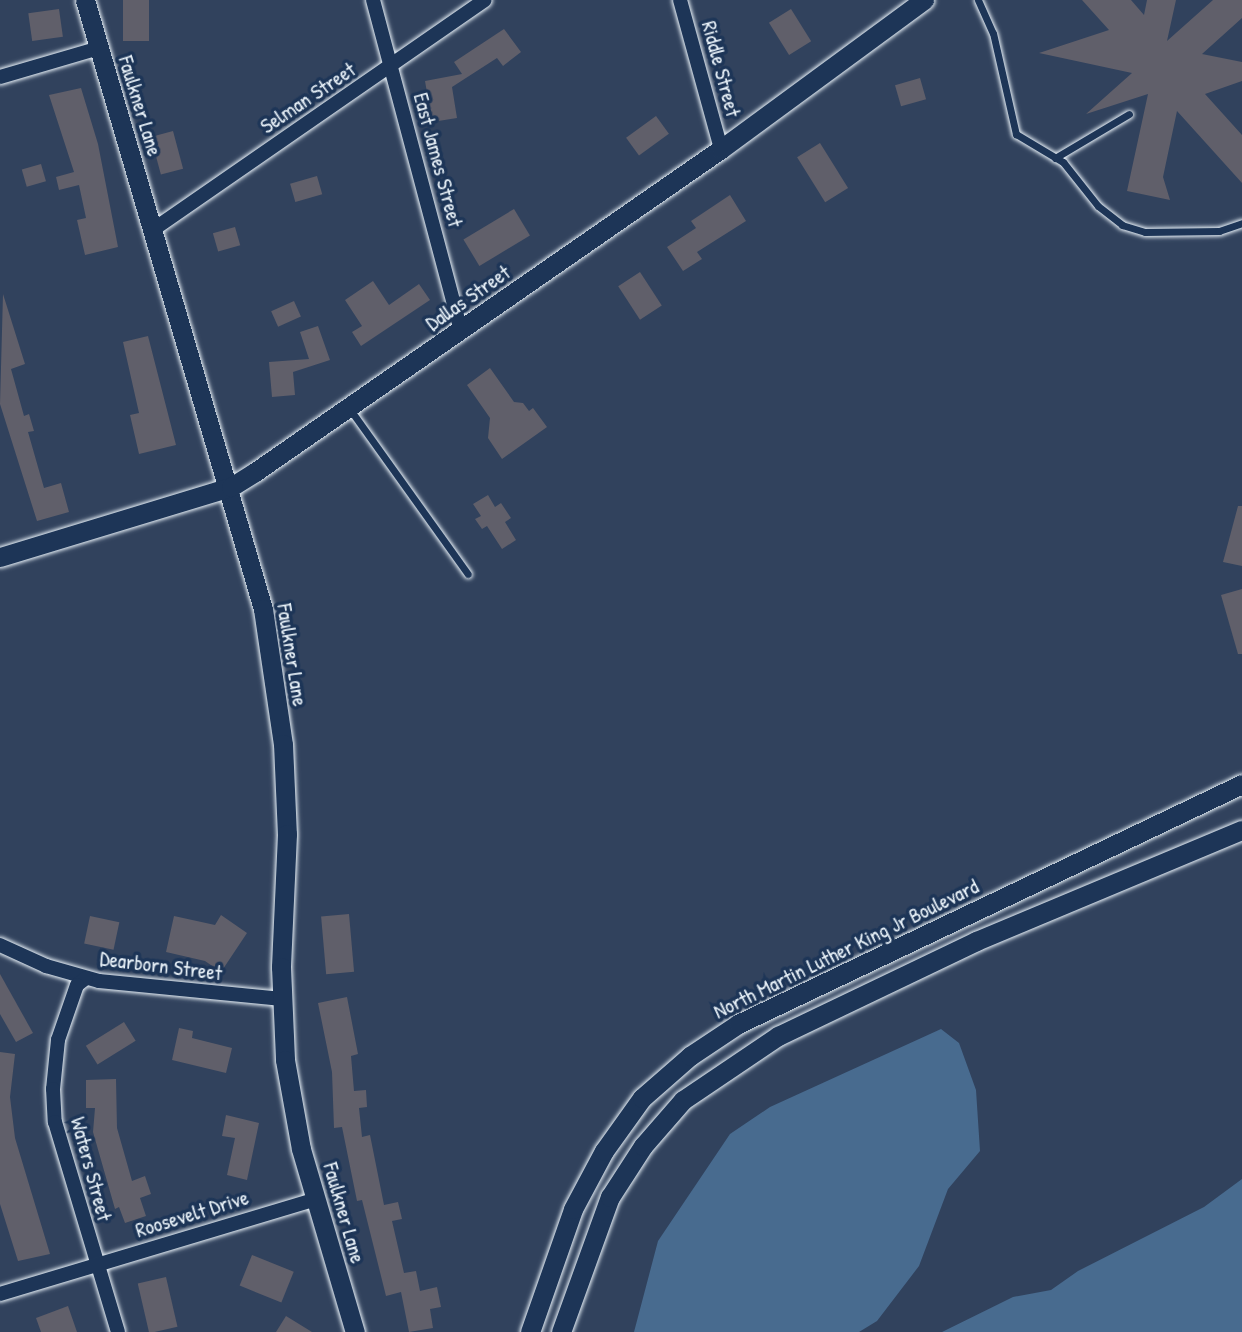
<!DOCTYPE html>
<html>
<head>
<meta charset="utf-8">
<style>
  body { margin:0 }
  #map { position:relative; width:1242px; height:1332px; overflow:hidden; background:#31425d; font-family:"Patrick Hand",sans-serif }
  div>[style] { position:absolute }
  .water>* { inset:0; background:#486b8f }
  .building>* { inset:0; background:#605f6a; transform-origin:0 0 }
  .roads { filter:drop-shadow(0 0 2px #e8f1f8) drop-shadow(0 0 2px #e8f1f8) }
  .lane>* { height:7px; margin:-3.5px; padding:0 3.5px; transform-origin:3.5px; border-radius:3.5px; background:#1d3557 }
  .street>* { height:14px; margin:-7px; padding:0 7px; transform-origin:7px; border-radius:7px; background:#1d3557 }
  .secondary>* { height:19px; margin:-9.5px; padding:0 9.5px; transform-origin:9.5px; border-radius:9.5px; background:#1d3557 }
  span { translate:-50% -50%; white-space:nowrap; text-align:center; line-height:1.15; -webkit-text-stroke:7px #1d3557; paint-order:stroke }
  .street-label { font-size:21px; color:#e8f1f8 }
</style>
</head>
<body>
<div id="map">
  <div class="water">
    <i style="clip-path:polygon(941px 1029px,959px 1043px,976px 1090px,980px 1151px,948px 1189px,919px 1266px,877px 1321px,859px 1332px,634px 1332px,658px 1241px,730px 1134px,770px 1107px)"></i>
    <i style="clip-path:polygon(1242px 1179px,1242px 1332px,942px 1332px,1013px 1297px,1051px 1290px,1078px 1271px,1204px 1207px)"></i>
  </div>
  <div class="building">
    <i style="left:123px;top:0;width:26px;height:41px"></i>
    <i style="clip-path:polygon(1082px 0,1131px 0,1144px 15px,1147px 0,1176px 0,1167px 41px,1213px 0,1242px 0,1242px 18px,1202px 54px,1242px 62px,1242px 81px,1205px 94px,1242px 135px,1242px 183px,1177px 111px,1163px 177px,1170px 200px,1127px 191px,1148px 94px,1086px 114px,1132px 73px,1039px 53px,1109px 30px)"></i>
    <i style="left:59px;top:9px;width:28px;height:31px;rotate:82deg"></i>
    <i style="left:791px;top:9px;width:38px;height:26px;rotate:58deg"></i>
    <i style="clip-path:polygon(504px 29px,521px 52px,503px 66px,497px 58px,452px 87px,457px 118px,432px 122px,425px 81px,462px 74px,454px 62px)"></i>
    <i style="left:920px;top:78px;width:22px;height:26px;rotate:74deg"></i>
    <i style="clip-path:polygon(81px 88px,98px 144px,118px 247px,85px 255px,77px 220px,86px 218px,79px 185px,59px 190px,56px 177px,74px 172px,49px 95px)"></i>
    <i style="left:656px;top:116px;width:22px;height:37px;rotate:54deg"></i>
    <i style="left:173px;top:131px;width:39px;height:23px;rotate:75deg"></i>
    <i style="left:820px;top:143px;width:53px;height:27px;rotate:58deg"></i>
    <i style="left:41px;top:164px;width:18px;height:20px;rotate:74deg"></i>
    <i style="left:317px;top:176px;width:19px;height:28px;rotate:74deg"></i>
    <i style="clip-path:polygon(730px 195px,746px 221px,697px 252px,702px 259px,683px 271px,667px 247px,696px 228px,691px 221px)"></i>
    <i style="left:514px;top:209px;width:31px;height:59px;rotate:59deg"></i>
    <i style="left:235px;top:227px;width:19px;height:23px;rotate:74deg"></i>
    <i style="left:640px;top:272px;width:40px;height:26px;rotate:57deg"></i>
    <i style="clip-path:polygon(373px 281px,389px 305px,419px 284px,430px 300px,361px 346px,352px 332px,362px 326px,345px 300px)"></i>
    <i style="clip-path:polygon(3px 294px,25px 364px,11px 369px,24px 416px,29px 414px,34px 431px,28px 432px,44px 488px,61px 483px,69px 512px,37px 521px,0 404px)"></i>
    <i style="left:294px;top:301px;width:17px;height:25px;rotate:66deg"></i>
    <i style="clip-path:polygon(318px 326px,330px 360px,293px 372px,295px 395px,272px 397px,269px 362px,309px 359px,300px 332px)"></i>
    <i style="clip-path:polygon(148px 336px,176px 445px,139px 454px,130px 415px,139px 413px,123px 342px)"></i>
    <i style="clip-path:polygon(490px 368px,514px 402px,523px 403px,529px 411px,533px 408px,547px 427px,502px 459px,488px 438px,490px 418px,467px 385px)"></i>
    <i style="clip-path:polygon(488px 495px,495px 507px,501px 503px,511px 518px,505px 522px,516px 540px,502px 549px,487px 526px,482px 529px,475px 519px,481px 516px,473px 504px)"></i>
    <i style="clip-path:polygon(1238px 506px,1242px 506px,1242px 566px,1223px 562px)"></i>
    <i style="clip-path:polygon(1242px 589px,1242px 654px,1238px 654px,1221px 595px)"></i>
    <i style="left:349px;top:914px;width:58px;height:28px;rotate:85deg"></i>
    <i style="clip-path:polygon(221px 915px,247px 933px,221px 972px,205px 961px,166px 952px,174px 916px,215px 925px)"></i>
    <i style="left:90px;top:916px;width:30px;height:28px;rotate:12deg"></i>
    <i style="clip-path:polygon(0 974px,33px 1033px,16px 1042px,0 1014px)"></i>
    <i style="clip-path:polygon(347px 997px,358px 1054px,351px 1056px,354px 1091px,366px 1090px,367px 1107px,359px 1108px,362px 1137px,370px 1135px,384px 1205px,398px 1202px,402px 1219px,392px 1221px,404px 1273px,416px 1271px,420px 1291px,437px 1287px,441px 1307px,430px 1309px,433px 1328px,409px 1332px,401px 1292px,386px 1296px,362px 1200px,357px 1201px,342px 1127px,334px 1128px,332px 1072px,318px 1003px)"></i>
    <i style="left:124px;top:1022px;width:22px;height:45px;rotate:58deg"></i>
    <i style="clip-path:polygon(179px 1028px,193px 1031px,192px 1038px,232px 1048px,226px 1073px,172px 1060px)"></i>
    <i style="clip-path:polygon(0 1052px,15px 1054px,10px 1097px,15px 1138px,50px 1254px,18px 1261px,0 1204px)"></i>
    <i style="clip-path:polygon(116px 1079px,117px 1128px,132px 1181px,145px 1176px,151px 1194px,140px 1198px,146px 1216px,125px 1223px,119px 1207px,115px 1209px,93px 1132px,95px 1108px,86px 1108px,86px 1080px)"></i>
    <i style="clip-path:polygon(226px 1115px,259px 1123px,247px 1180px,227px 1175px,235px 1138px,222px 1136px)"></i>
    <i style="left:252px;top:1255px;width:45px;height:33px;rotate:22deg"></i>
    <i style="left:166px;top:1277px;width:51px;height:29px;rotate:77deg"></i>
    <i style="clip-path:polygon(68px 1306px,77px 1332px,41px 1332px,36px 1318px)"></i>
    <i style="clip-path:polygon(286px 1316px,312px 1332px,276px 1332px)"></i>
  </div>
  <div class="roads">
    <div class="lane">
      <i style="left:978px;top:0;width:36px;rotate:66deg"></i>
      <i style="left:993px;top:33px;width:104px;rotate:77.2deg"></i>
      <i style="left:1016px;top:134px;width:55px;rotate:30.8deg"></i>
      <i style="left:1063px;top:162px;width:56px;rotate:51.5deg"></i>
      <i style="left:1098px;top:206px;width:31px;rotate:38deg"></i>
      <i style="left:1122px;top:225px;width:24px;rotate:17deg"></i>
      <i style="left:1145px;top:232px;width:74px;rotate:-0.8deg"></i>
      <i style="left:1219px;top:231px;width:24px;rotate:-19deg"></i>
      <i style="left:1055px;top:158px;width:86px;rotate:-30.7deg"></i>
      <i style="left:349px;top:408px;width:204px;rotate:54.4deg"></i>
    </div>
    <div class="street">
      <i style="left:373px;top:0;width:342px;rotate:75.1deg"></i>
      <i style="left:680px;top:0;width:155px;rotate:74.6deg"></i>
      <i style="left:0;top:77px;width:103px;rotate:-16.3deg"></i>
      <i style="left:154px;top:229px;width:402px;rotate:-34.7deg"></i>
      <i style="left:0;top:945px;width:51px;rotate:24.5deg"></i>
      <i style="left:46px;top:966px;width:55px;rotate:15.8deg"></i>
      <i style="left:99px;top:981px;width:184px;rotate:5.6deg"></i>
      <i style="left:86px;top:978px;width:11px;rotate:142deg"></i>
      <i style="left:77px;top:985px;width:58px;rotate:109.1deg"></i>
      <i style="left:58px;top:1040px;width:49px;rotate:95.8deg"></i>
      <i style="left:53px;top:1089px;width:33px;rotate:87deg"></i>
      <i style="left:55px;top:1122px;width:219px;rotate:73.3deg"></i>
      <i style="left:0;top:1294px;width:330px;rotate:-16.7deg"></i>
    </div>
    <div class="secondary">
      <i style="left:85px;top:0;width:634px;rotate:73.71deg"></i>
      <i style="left:263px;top:609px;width:136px;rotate:81.6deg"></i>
      <i style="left:283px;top:744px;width:90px;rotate:87.5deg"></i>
      <i style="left:287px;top:834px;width:133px;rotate:92.6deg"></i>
      <i style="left:281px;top:967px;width:93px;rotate:87.5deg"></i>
      <i style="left:285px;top:1060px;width:90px;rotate:79.8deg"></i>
      <i style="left:301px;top:1149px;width:191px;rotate:73.6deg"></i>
      <i style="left:0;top:557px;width:241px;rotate:-16.9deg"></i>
      <i style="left:231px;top:487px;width:28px;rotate:-32deg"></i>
      <i style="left:255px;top:472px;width:567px;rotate:-34.73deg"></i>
      <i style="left:721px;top:149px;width:252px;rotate:-36.3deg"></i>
      <i style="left:530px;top:1332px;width:130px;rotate:-70.7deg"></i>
      <i style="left:573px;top:1209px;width:66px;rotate:-61.9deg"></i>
      <i style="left:604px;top:1151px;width:65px;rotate:-54.4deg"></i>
      <i style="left:642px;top:1098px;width:64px;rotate:-41.2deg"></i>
      <i style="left:690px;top:1056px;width:58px;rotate:-33.7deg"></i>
      <i style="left:738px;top:1024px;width:558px;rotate:-25.46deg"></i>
      <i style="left:561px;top:1332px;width:144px;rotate:-70.1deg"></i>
      <i style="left:610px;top:1197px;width:61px;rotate:-57.1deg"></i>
      <i style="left:643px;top:1146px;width:61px;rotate:-49deg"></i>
      <i style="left:683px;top:1100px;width:115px;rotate:-34deg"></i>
      <i style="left:778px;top:1036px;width:220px;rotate:-25.6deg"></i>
      <i style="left:976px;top:941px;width:288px;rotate:-22.7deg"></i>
    </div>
  </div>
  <div class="street-label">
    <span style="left:721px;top:69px;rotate:75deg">Riddle Street</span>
    <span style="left:308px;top:98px;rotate:-34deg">Selman Street</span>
    <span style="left:140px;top:106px;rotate:73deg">Faulkner Lane</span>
    <span style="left:438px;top:160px;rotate:75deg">East James Street</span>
    <span style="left:468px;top:298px;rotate:-35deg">Dallas Street</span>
    <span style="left:292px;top:655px;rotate:81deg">Faulkner Lane</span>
    <span style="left:846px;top:949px;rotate:-26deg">North Martin Luther King Jr Boulevard</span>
    <span style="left:161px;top:966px;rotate:7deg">Dearborn Street</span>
    <span style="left:91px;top:1169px;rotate:75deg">Waters Street</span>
    <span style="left:344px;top:1213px;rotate:74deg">Faulkner Lane</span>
    <span style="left:192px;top:1214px;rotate:-17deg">Roosevelt Drive</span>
  </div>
</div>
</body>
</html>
